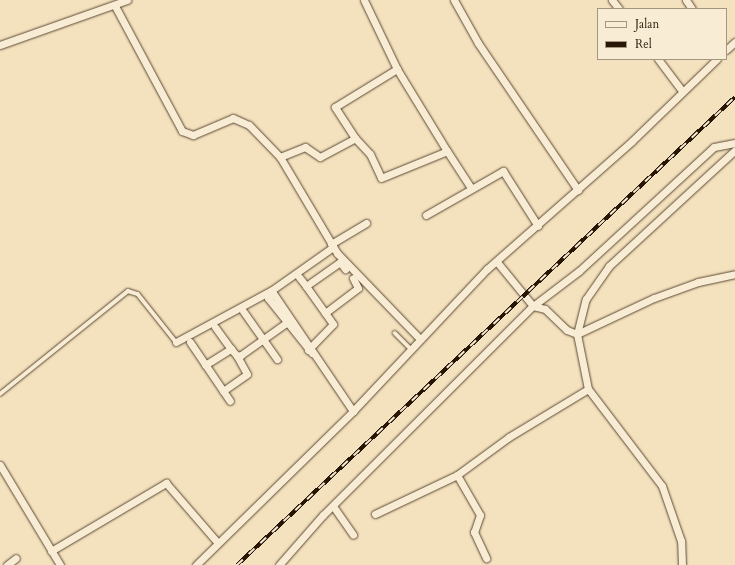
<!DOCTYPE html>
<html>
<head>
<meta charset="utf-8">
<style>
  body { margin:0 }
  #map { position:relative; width:735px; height:565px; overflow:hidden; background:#f4e1bd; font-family:Cardo,serif }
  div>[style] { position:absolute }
  .roads { filter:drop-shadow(0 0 1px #5b4934) drop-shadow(0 0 1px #5b4934) }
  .service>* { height:3.5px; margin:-1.75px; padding:0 1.75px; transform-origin:1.75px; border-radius:1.75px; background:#f8ecd4 }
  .minor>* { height:7px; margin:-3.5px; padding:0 3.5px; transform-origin:3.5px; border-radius:3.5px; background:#f8ecd4 }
  .rail>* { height:4px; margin-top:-2px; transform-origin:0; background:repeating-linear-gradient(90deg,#f8ecd4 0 8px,#281607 0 16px); box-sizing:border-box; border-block:1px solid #281607 }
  span { translate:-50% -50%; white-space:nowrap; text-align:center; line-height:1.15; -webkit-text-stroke:3.5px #f8ecd4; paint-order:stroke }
  .legend { position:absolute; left:597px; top:8px; width:130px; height:52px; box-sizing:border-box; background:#f8ecd4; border:1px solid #a59682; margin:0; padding:5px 7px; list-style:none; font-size:12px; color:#281607 }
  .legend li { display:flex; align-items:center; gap:8px; height:20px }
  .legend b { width:20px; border:1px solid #a59682 }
</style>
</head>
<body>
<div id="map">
  <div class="roads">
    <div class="service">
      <i style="left:395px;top:333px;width:21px;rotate:45deg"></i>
      <i style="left:0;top:394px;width:164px;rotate:-38.8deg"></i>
      <i style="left:128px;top:291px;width:10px;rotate:17deg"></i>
      <i style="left:138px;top:294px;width:61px;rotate:51.6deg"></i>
    </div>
    <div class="minor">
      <i style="left:454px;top:0;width:49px;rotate:60.8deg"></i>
      <i style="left:478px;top:43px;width:178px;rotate:55.8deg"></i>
      <i style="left:612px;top:0;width:11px;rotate:52deg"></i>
      <i style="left:686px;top:0;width:11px;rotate:56deg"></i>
      <i style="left:115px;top:6px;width:142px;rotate:61.8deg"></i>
      <i style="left:182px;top:131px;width:12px;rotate:20deg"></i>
      <i style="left:193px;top:135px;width:43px;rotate:-23deg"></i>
      <i style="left:233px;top:118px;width:17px;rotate:24deg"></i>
      <i style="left:249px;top:125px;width:45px;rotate:45.9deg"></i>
      <i style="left:280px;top:157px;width:112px;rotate:59.3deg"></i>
      <i style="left:337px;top:253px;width:120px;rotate:46deg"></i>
      <i style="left:0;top:45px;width:135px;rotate:-19.5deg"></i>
      <i style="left:726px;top:50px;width:12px;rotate:-42deg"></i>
      <i style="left:658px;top:59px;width:40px;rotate:53deg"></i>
      <i style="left:355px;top:138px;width:37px;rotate:-123deg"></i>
      <i style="left:335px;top:107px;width:73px;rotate:-31.5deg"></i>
      <i style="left:447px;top:151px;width:44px;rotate:57deg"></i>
      <i style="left:280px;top:157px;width:27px;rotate:-22deg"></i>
      <i style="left:305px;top:147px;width:18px;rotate:34deg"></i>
      <i style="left:320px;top:157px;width:40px;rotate:-28deg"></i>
      <i style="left:355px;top:138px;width:22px;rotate:47deg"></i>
      <i style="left:370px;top:154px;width:26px;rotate:65deg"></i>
      <i style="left:381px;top:178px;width:71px;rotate:-22.2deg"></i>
      <i style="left:447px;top:151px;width:96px;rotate:-121.4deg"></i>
      <i style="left:397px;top:69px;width:76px;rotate:-115.6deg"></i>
      <i style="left:426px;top:215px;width:89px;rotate:-29.7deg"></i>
      <i style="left:503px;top:171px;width:65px;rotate:57.5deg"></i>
      <i style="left:331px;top:244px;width:41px;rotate:-31deg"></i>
      <i style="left:497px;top:262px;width:57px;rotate:50.7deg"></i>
      <i style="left:533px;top:306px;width:12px;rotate:14deg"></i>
      <i style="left:545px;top:309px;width:30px;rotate:44deg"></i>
      <i style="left:567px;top:330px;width:11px;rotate:22deg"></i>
      <i style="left:577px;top:334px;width:85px;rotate:-25.1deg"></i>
      <i style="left:654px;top:298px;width:47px;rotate:-20deg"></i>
      <i style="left:698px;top:282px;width:38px;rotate:-12deg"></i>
      <i style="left:299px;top:277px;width:11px;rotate:52deg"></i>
      <i style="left:243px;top:311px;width:59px;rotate:54.7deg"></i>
      <i style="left:325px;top:313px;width:41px;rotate:-37.1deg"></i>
      <i style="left:358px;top:288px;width:11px;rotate:-117deg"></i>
      <i style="left:215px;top:327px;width:27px;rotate:54deg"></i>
      <i style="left:176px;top:342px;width:109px;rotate:-28.4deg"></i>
      <i style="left:272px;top:290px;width:75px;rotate:-35.2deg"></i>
      <i style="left:190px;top:342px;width:71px;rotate:55.9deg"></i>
      <i style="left:308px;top:350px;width:36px;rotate:-46deg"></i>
      <i style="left:333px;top:324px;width:47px;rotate:-125.4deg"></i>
      <i style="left:306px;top:286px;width:42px;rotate:-35.2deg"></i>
      <i style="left:340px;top:262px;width:9px;rotate:54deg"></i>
      <i style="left:312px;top:353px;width:70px;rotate:-128.7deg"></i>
      <i style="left:268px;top:298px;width:7px;rotate:-45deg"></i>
      <i style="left:273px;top:293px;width:143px;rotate:55.9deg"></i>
      <i style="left:205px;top:365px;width:31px;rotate:-32deg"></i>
      <i style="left:231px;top:349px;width:9px;rotate:49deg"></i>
      <i style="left:237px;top:356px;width:4px;rotate:-14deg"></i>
      <i style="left:241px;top:355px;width:55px;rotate:-35.4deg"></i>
      <i style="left:223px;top:391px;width:29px;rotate:-35deg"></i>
      <i style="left:247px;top:374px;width:21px;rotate:-119deg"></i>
      <i style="left:0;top:465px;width:117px;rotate:59deg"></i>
      <i style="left:457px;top:475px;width:46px;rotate:60.1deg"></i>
      <i style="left:480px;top:515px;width:18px;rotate:109deg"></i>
      <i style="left:474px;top:532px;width:29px;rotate:65deg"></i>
      <i style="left:333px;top:506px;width:35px;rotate:55deg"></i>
      <i style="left:375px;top:514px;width:91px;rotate:-25.4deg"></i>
      <i style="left:457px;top:475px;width:64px;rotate:-36.2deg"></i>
      <i style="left:509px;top:437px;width:92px;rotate:-31.3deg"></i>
      <i style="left:51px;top:551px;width:134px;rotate:-30.6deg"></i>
      <i style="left:166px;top:483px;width:79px;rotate:49.1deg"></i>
      <i style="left:7px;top:565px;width:11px;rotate:-38deg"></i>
      <i style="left:196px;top:565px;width:220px;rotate:-44.4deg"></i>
      <i style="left:353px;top:411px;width:195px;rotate:-46.7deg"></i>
      <i style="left:487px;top:269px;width:193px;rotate:-41.4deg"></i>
      <i style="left:632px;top:141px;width:118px;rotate:-44deg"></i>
      <i style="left:279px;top:565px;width:67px;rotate:-48.7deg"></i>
      <i style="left:323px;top:515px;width:296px;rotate:-44.9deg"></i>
      <i style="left:533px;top:306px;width:58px;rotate:-37.3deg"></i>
      <i style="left:579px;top:271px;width:183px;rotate:-42.6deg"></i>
      <i style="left:714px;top:147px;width:21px;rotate:-11deg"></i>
      <i style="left:682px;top:565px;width:24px;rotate:-92deg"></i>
      <i style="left:681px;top:541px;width:58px;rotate:-109.1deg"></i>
      <i style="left:662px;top:486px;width:122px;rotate:-127.3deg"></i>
      <i style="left:588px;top:389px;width:56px;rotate:-101.3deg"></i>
      <i style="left:577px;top:334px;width:36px;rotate:-76deg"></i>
      <i style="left:586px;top:299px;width:40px;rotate:-55.1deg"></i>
      <i style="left:609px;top:266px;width:171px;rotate:-42.6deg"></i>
    </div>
  </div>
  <div class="rail">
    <i style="left:237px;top:565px;width:683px;rotate:-43.22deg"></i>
  </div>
  <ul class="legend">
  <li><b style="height:5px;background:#f8ecd4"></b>Jalan</li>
  <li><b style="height:5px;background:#281607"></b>Rel</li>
  </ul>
</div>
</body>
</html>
